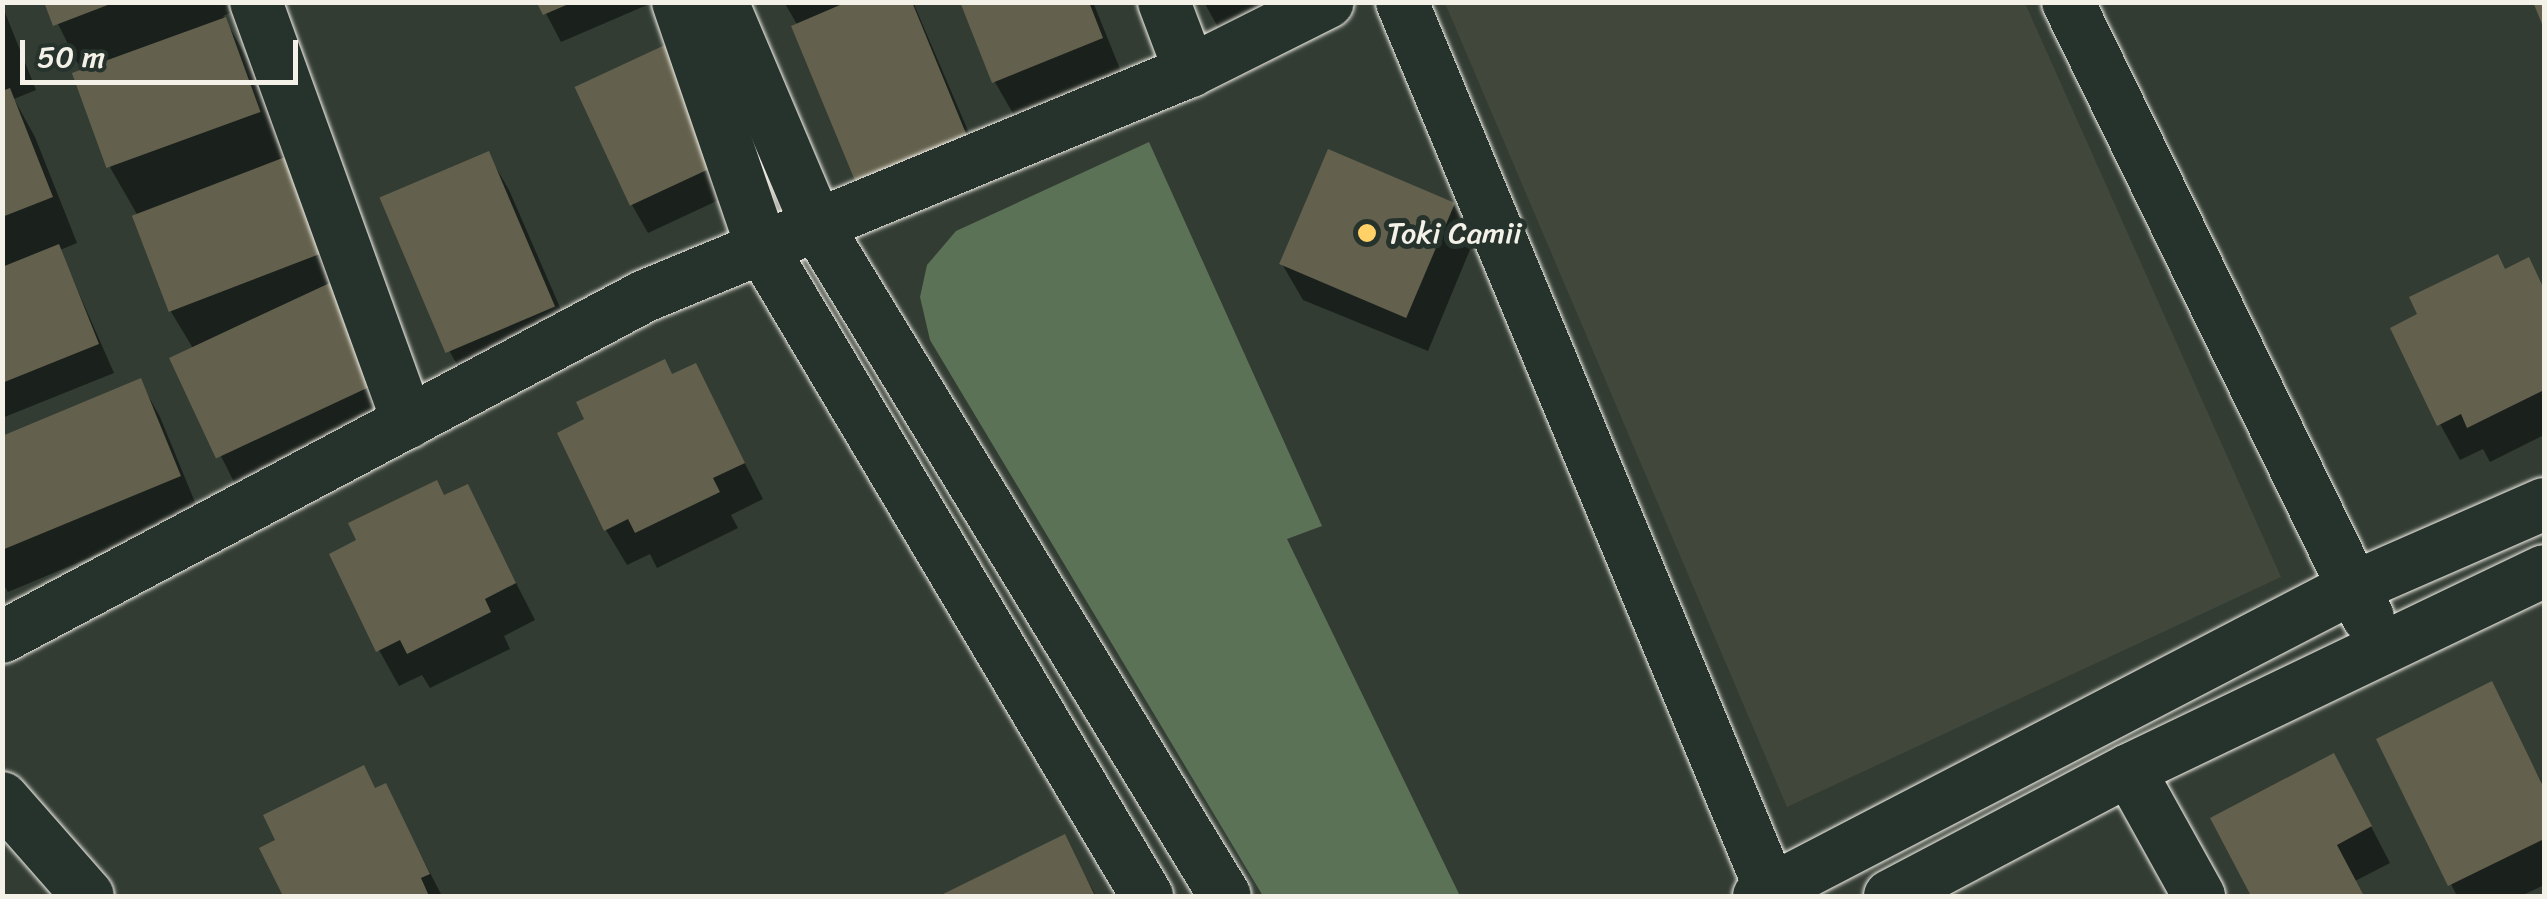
<!DOCTYPE html>
<html>
<head>
<meta charset="utf-8">
<style>
  body { margin:0 }
  #map { position:relative; width:2547px; height:899px; overflow:hidden; background:#323c33; font-family:Sriracha,sans-serif }
  div>[style] { position:absolute }
  .built>* { inset:0; background:#41473b }
  .green>* { inset:0; background:#5c7256 }
  .shadow>* { inset:0; background:#0007 }
  .building>* { inset:0; background:#63614d; transform-origin:0 0 }
  .roads { filter:drop-shadow(0 0 2px #f4f1e8) drop-shadow(0 0 2px #f4f1e8) }
  .minor>* { height:52px; margin:-26px; padding:0 26px; transform-origin:26px; border-radius:26px; background:#26332d }
  .dots>* { width:28px; height:28px; translate:-50% -50%; box-sizing:border-box; border:5px solid #26332d; border-radius:50% }
  span { translate:-50% -50%; white-space:nowrap; text-align:center; line-height:1.15; -webkit-text-stroke:10px #26332d; paint-order:stroke }
  .poi-label { font-size:30px; color:#f4f1e8 }
  .left { translate:0 -50%; text-align:left }
  .frame { position:absolute; inset:0; border:5px solid #f4f1e8; pointer-events:none }
  .scale { position:absolute; left:20px; top:40px; width:278px; height:45px; box-sizing:border-box; border:5px solid #f4f1e8; border-top:0; padding-left:12px; font-size:30px; line-height:35px; white-space:nowrap; color:#f4f1e8; -webkit-text-stroke:8px #26332d; paint-order:stroke }
</style>
</head>
<body>
<div id="map">
  <div class="built">
    <i style="clip-path:polygon(1445px 3px,2025px 3px,2281px 577px,1787px 807px)"></i>
  </div>
  <div class="green">
    <i style="clip-path:polygon(1149px 142px,1322px 526px,1287px 539px,1460px 896px,1263px 896px,930px 340px,920px 297px,927px 265px,956px 231px)"></i>
  </div>
  <div class="shadow">
    <i style="clip-path:polygon(47px 2px,226px 2px,230px 13px,223px 16px,251px 65px,400px 418px,240px 494px,173px 360px,194px 350px,170px 310px,138px 216px,111px 169px,83px 74px)"></i>
    <i style="clip-path:polygon(540px 2px,654px 2px,561px 42px)"></i>
    <i style="clip-path:polygon(784px 2px,913px 2px,986px 173px,798px 26px)"></i>
    <i style="clip-path:polygon(962px 2px,1093px 2px,1122px 74px,1015px 117px,995px 82px)"></i>
    <i style="clip-path:polygon(1204px 2px,1280px 2px,1219px 29px)"></i>
    <i style="clip-path:polygon(2px 5px,36px 90px,14px 99px,35px 137px,77px 243px,60px 250px,114px 373px,2px 418px)"></i>
    <i style="clip-path:polygon(682px 75px,736px 192px,648px 233px,632px 205px)"></i>
    <i style="clip-path:polygon(488px 154px,509px 190px,575px 342px,470px 388px,450px 352px)"></i>
    <i style="clip-path:polygon(1453px 204px,1474px 240px,1428px 351px,1303px 300px,1282px 264px)"></i>
    <i style="clip-path:polygon(2528px 261px,2544px 289px,2544px 435px,2490px 462px,2483px 449px,2460px 460px,2440px 424px,2505px 272px)"></i>
    <i style="clip-path:polygon(695px 366px,763px 499px,731px 515px,738px 528px,657px 568px,650px 554px,627px 565px,606px 530px,672px 377px)"></i>
    <i style="clip-path:polygon(140px 381px,160px 417px,199px 512px,8px 592px,2px 582px,2px 439px)"></i>
    <i style="clip-path:polygon(467px 487px,535px 620px,504px 636px,510px 649px,430px 688px,422px 675px,399px 686px,379px 650px,444px 498px)"></i>
    <i style="clip-path:polygon(2491px 684px,2544px 787px,2544px 885px,2521px 896px,2457px 896px,2379px 740px)"></i>
    <i style="clip-path:polygon(385px 786px,442px 896px,285px 896px,262px 849px)"></i>
    <i style="clip-path:polygon(2353px 792px,2390px 863px,2355px 881px,2363px 896px,2254px 896px,2214px 819px)"></i>
    <i style="clip-path:polygon(1064px 837px,1096px 896px,945px 896px)"></i>
  </div>
  <div class="building">
    <i style="clip-path:polygon(44px 2px,113px 2px,113px 3px,53px 26px)"></i>
    <i style="clip-path:polygon(847px 2px,912px 2px,967px 136px,856px 183px,791px 26px)"></i>
    <i style="clip-path:polygon(960px 2px,1089px 2px,1103px 38px,992px 83px)"></i>
    <i style="clip-path:polygon(2533px 2px,2544px 2px,2544px 29px)"></i>
    <i style="clip-path:polygon(537px 3px,571px 3px,543px 15px)"></i>
    <i style="left:226px;top:17px;width:101px;height:164px;rotate:70deg"></i>
    <i style="left:667px;top:44px;width:131px;height:102px;rotate:65deg"></i>
    <i style="clip-path:polygon(10px 88px,53px 197px,2px 217px,2px 91px)"></i>
    <i style="left:1328px;top:149px;width:138px;height:125px;rotate:23deg"></i>
    <i style="left:489px;top:151px;width:169px;height:119px;rotate:67deg"></i>
    <i style="left:285px;top:157px;width:103px;height:164px;rotate:69deg"></i>
    <i style="clip-path:polygon(59px 244px,99px 344px,2px 383px,2px 267px)"></i>
    <i style="clip-path:polygon(2498px 254px,2505px 269px,2529px 257px,2544px 289px,2544px 390px,2467px 428px,2461px 414px,2437px 426px,2390px 328px,2417px 314px,2409px 297px)"></i>
    <i style="left:334px;top:281px;width:111px;height:182px;rotate:65deg"></i>
    <i style="clip-path:polygon(665px 359px,672px 374px,696px 363px,745px 463px,713px 478px,720px 492px,635px 533px,628px 519px,604px 531px,557px 433px,584px 419px,576px 402px)"></i>
    <i style="clip-path:polygon(141px 378px,181px 476px,2px 550px,2px 436px)"></i>
    <i style="clip-path:polygon(437px 480px,444px 495px,468px 484px,516px 583px,485px 599px,491px 612px,407px 654px,400px 640px,376px 652px,329px 554px,356px 540px,348px 523px)"></i>
    <i style="clip-path:polygon(2492px 681px,2544px 788px,2544px 839px,2448px 886px,2376px 739px)"></i>
    <i style="clip-path:polygon(2334px 753px,2372px 826px,2337px 845px,2364px 896px,2251px 896px,2210px 818px)"></i>
    <i style="clip-path:polygon(364px 765px,375px 788px,386px 783px,430px 874px,421px 878px,429px 896px,283px 896px,259px 848px,275px 840px,263px 815px)"></i>
    <i style="clip-path:polygon(1065px 834px,1095px 896px,939px 896px)"></i>
  </div>
  <div class="roads">
    <div class="minor">
      <i style="left:256px;top:2px;width:447px;rotate:70.1deg"></i>
      <i style="left:678px;top:2px;width:260px;rotate:71.1deg"></i>
      <i style="left:762px;top:248px;width:754px;rotate:59.28deg"></i>
      <i style="left:722px;top:2px;width:243px;rotate:67deg"></i>
      <i style="left:817px;top:226px;width:784px;rotate:58.66deg"></i>
      <i style="left:1164px;top:2px;width:74px;rotate:69.4deg"></i>
      <i style="left:1402px;top:2px;width:962px;rotate:67.44deg"></i>
      <i style="left:2068px;top:2px;width:684px;rotate:64deg"></i>
      <i style="left:2px;top:637px;width:728px;rotate:-27.94deg"></i>
      <i style="left:645px;top:296px;width:590px;rotate:-22.43deg"></i>
      <i style="left:1190px;top:71px;width:154px;rotate:-26.6deg"></i>
      <i style="left:2129px;top:770px;width:144px;rotate:60.9deg"></i>
      <i style="left:2px;top:798px;width:130px;rotate:48.7deg"></i>
      <i style="left:1759px;top:896px;width:668px;rotate:-27.45deg"></i>
      <i style="left:2352px;top:588px;width:210px;rotate:-23.6deg"></i>
      <i style="left:1890px;top:896px;width:270px;rotate:-27.8deg"></i>
      <i style="left:2129px;top:770px;width:460px;rotate:-25.6deg"></i>
    </div>
  </div>
  <div class="dots">
    <i style="left:1367px;top:233px;background:#ffd166"></i>
  </div>
  <div class="poi-label">
    <span class="left" style="left:1387px;top:233px">Toki Camii</span>
  </div>
  <div class="frame"></div>
  <div class="scale">50 m</div>
</div>
</body>
</html>
